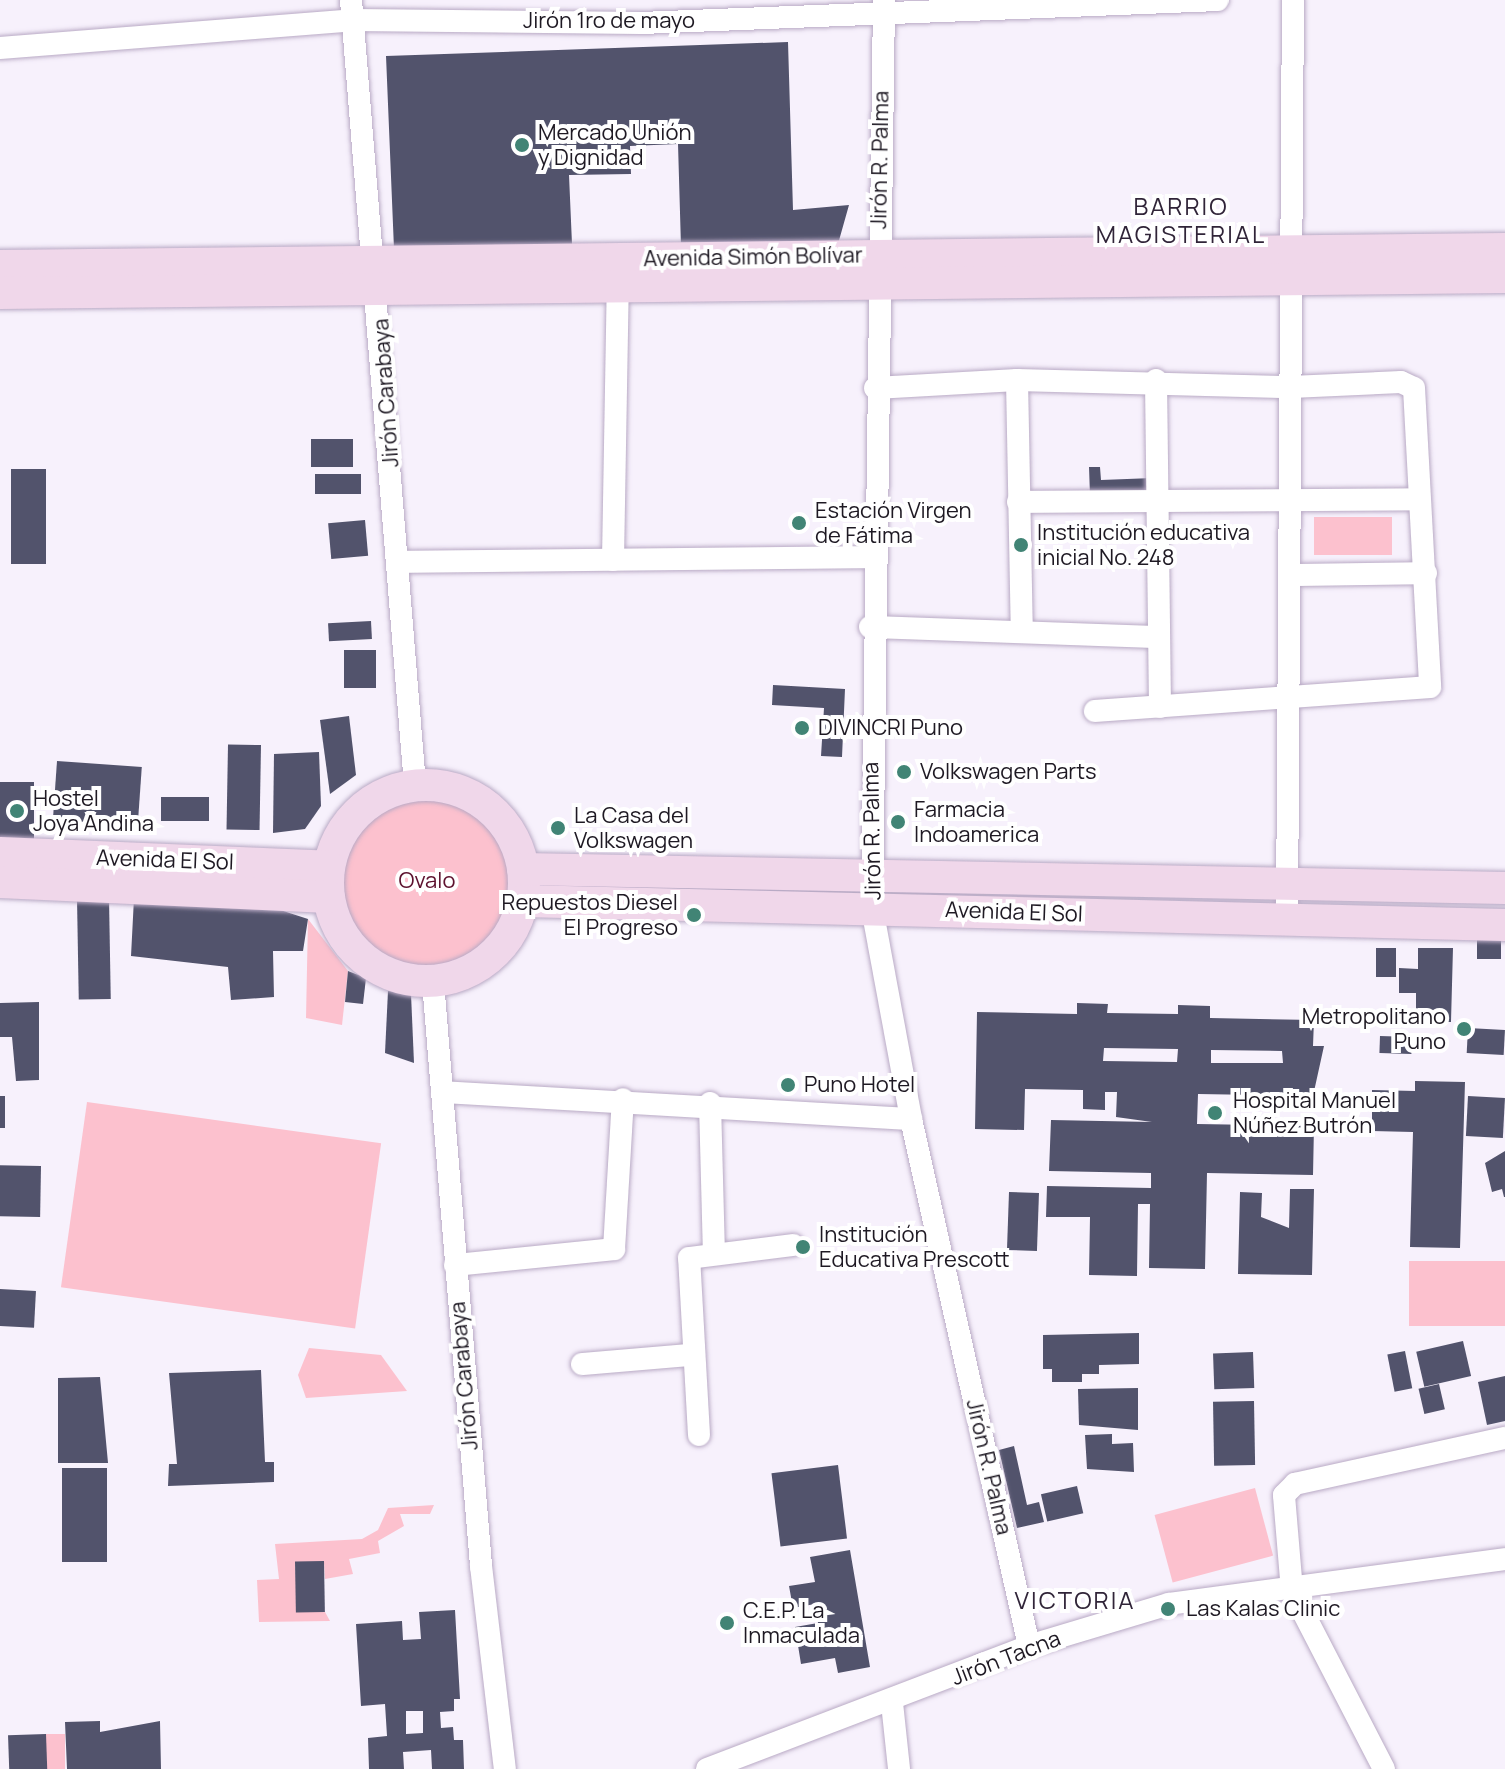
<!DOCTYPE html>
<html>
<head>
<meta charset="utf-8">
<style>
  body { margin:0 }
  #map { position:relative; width:1505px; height:1769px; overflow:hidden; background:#f7f1fc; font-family:Manrope,sans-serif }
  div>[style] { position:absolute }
  .green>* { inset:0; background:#fcc1ce; transform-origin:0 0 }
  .round { border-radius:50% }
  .building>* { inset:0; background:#52536c; transform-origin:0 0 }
  .roads { filter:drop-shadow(0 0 2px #b9aac5) drop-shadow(0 0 2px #b9aac5) }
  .street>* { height:22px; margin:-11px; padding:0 11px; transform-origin:11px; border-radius:11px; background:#fff }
  .secondary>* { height:32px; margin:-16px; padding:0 16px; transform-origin:16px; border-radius:16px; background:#f0d7ea }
  .secondary>.ring { margin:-16px; padding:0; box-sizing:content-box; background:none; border:32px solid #f0d7ea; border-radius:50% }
  .dots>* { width:22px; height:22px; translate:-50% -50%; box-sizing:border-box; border:4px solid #fff; border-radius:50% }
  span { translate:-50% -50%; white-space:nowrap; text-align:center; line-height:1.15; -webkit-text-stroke:8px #fff; paint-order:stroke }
  .street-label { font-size:22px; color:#1e1923 }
  .poi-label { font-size:22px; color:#1e1923 }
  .left { translate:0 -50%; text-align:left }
  .right { translate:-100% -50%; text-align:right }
  .park-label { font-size:22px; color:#5d112e }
  .neighbourhood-label { font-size:24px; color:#302438; letter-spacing:2px }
</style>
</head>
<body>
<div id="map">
  <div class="green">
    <i style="left:1314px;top:517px;width:78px;height:38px"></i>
    <i class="round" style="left:339px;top:795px;width:174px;height:174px"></i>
    <i style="clip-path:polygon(308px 919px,348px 971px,342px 1025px,306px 1018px)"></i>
    <i style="left:87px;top:1102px;width:297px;height:187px;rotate:8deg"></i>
    <i style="left:1505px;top:1261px;width:65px;height:96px;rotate:90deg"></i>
    <i style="clip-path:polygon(309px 1348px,381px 1355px,407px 1391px,306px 1398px,298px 1375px)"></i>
    <i style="left:1255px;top:1488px;width:70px;height:104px;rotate:75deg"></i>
    <i style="clip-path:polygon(434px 1505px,430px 1514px,400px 1514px,404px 1526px,378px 1541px,380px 1553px,349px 1559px,353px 1574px,325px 1579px,324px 1562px,295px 1563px,298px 1611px,325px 1612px,330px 1621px,259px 1622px,257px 1580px,279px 1579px,275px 1544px,362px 1539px,378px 1530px,388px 1508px)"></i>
    <i style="left:46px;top:1734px;width:19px;height:35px"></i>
  </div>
  <div class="building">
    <i style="clip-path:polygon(788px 42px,793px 210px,849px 205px,838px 244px,681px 247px,678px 144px,630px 146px,631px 174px,569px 175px,572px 244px,394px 249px,386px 56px)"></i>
    <i style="left:311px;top:439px;width:42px;height:28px"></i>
    <i style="clip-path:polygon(1089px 467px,1100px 467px,1101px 480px,1153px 478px,1153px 493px,1090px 496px)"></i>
    <i style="left:11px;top:469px;width:35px;height:95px"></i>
    <i style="left:361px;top:474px;width:20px;height:46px;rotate:90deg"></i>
    <i style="left:365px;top:520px;width:36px;height:37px;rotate:85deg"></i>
    <i style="left:371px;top:621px;width:18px;height:43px;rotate:87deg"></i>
    <i style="left:344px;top:650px;width:32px;height:38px"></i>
    <i style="clip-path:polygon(773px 685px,845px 689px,842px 757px,821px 756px,824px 708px,772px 705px)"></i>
    <i style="clip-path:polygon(349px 716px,356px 775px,330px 794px,320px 720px)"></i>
    <i style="left:261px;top:745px;width:85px;height:33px;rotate:91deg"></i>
    <i style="clip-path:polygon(319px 752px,321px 806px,305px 829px,273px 833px,274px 754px)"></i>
    <i style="left:57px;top:761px;width:85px;height:59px;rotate:4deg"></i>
    <i style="left:0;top:782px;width:34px;height:58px"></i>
    <i style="left:161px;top:797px;width:48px;height:24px"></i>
    <i style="left:109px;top:898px;width:101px;height:32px;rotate:89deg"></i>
    <i style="clip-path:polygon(134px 898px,271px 907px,308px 919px,303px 951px,273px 951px,274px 997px,231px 1000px,228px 967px,131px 956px)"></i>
    <i style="left:1477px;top:939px;width:24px;height:20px"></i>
    <i style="left:1376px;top:948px;width:20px;height:29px"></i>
    <i style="clip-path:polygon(1418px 948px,1453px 948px,1451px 1022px,1416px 1022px,1416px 993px,1399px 993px,1399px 968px,1418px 969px)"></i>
    <i style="clip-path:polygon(348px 971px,366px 978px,363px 1004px,345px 1002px)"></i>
    <i style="clip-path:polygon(388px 991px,411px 994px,414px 1063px,385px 1053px)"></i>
    <i style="clip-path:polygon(39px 1002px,39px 1080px,16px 1081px,12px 1037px,0 1037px,0 1003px)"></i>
    <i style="clip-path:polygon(evenodd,1077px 1003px,1108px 1004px,1107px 1013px,1178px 1014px,1178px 1005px,1210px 1006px,1210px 1018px,1314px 1020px,1313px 1046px,1324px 1046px,1313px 1096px,1198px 1094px,1197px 1124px,1314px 1126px,1313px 1175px,1207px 1173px,1205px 1269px,1149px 1268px,1150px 1204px,1138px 1204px,1137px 1276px,1089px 1275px,1090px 1217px,1046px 1217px,1047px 1186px,1151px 1188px,1151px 1173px,1049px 1171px,1051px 1120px,1152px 1122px,1116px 1117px,1117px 1092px,1105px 1092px,1105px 1110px,1083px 1109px,1083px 1090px,1025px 1089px,1024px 1130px,975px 1129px,977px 1012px,1077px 1014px,1077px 1003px,1104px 1048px,1178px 1049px,1177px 1062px,1103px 1061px,1104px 1048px,1077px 1003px,1211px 1050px,1282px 1051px,1283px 1063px,1211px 1063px,1211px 1050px)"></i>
    <i style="left:1468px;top:1028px;width:37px;height:25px;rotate:3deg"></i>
    <i style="left:1380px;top:1036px;width:32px;height:17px;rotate:2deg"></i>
    <i style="clip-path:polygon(1415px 1081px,1465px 1082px,1460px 1248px,1410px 1247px,1413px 1132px,1372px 1131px,1372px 1090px,1415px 1091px)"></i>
    <i style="left:0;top:1096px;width:5px;height:32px"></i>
    <i style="left:1468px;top:1096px;width:37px;height:40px;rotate:3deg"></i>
    <i style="clip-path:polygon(1505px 1151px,1505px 1197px,1504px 1197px,1502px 1189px,1492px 1192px,1485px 1163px)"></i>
    <i style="left:41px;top:1166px;width:51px;height:41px;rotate:91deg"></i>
    <i style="clip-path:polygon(1290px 1189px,1314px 1189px,1312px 1275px,1238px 1274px,1240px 1192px,1262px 1193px,1261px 1217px,1289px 1228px)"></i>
    <i style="left:1009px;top:1192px;width:30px;height:58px;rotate:2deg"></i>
    <i style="left:0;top:1289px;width:36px;height:37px;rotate:3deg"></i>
    <i style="clip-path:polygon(1139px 1333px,1139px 1364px,1099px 1365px,1099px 1374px,1082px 1374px,1082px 1382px,1052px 1382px,1052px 1369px,1043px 1369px,1043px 1335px)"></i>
    <i style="left:1463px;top:1341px;width:36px;height:48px;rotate:77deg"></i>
    <i style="left:1405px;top:1351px;width:38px;height:18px;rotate:79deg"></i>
    <i style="left:1253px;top:1352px;width:36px;height:40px;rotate:88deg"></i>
    <i style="clip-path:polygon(261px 1370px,265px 1462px,274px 1462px,274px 1482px,168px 1486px,169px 1464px,177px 1464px,169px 1373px)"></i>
    <i style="clip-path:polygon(1505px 1376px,1505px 1421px,1487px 1425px,1478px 1382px)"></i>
    <i style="clip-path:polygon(100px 1377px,108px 1463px,58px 1463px,58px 1378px)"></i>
    <i style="left:1439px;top:1384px;width:26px;height:21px;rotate:77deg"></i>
    <i style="clip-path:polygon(1138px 1388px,1138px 1430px,1079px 1425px,1078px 1389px)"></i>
    <i style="left:1254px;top:1401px;width:64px;height:41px;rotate:89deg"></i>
    <i style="clip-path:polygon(1112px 1434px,1112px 1444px,1133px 1443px,1134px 1472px,1087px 1469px,1085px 1435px)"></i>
    <i style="clip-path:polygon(1014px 1446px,1027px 1505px,1039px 1502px,1044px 1522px,1017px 1528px,999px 1450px)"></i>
    <i style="left:838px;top:1465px;width:74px;height:67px;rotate:83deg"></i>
    <i style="left:62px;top:1468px;width:45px;height:94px"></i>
    <i style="left:1077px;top:1486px;width:28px;height:37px;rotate:77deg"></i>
    <i style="clip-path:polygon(850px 1550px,870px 1667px,838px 1673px,835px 1658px,801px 1664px,795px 1627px,818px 1623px,815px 1604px,793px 1608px,789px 1586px,815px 1582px,810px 1557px)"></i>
    <i style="left:324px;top:1561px;width:51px;height:29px;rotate:89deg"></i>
    <i style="clip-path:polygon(evenodd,455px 1610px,460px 1699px,454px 1699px,454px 1711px,440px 1712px,441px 1728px,453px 1727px,454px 1740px,463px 1740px,464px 1769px,432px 1769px,431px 1750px,403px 1752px,404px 1769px,369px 1769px,368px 1738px,387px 1736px,385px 1704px,361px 1706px,356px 1624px,402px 1621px,403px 1640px,421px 1639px,419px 1612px,455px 1610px,406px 1711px,423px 1711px,423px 1733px,406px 1734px,406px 1711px)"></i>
    <i style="clip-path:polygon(100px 1721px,100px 1732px,160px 1721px,161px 1769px,67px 1769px,65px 1722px)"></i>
    <i style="left:46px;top:1734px;width:35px;height:38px;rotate:88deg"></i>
  </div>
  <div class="roads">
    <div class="street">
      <i style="left:351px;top:0;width:789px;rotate:85.34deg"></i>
      <i style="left:884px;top:0;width:908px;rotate:90.76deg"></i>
      <i style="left:872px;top:908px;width:215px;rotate:79.5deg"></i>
      <i style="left:911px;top:1119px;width:540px;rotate:77.38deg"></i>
      <i style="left:0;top:48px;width:354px;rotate:-4.5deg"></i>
      <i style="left:353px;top:20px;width:288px;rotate:0.6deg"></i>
      <i style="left:641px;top:23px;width:577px;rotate:-2.28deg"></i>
      <i style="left:1017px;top:380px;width:251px;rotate:88.9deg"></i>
      <i style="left:1156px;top:380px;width:327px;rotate:89.3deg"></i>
      <i style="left:875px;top:388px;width:142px;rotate:-3.2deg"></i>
      <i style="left:1017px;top:380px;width:274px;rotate:1.5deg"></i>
      <i style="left:1291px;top:387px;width:110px;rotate:-2.6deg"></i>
      <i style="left:1401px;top:382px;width:14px;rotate:25deg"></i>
      <i style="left:1414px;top:388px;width:299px;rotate:86.9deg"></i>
      <i style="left:1430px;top:687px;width:336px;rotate:175.9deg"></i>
      <i style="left:1018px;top:502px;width:400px;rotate:-0.4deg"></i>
      <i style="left:613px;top:560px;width:274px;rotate:-89deg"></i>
      <i style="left:398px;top:562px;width:474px;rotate:-0.6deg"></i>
      <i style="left:1290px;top:575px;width:136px;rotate:-0.8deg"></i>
      <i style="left:870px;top:627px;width:288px;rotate:2deg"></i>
      <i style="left:1287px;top:919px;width:919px;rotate:-89.63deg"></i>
      <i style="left:433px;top:982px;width:586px;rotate:85.3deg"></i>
      <i style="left:481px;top:1566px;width:204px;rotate:83.3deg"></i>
      <i style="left:442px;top:1092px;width:470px;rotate:3.3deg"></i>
      <i style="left:710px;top:1103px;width:149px;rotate:88.5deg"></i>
      <i style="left:455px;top:1265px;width:160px;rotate:-5.7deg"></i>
      <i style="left:614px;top:1249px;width:150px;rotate:-86.6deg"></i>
      <i style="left:582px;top:1364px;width:108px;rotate:-4.8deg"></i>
      <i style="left:699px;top:1435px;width:177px;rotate:-93.2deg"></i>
      <i style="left:689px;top:1258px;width:105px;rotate:-7.1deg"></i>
      <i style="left:892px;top:1703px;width:66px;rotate:83.9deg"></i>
      <i style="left:707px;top:1769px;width:345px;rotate:-20.9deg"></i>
      <i style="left:1029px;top:1646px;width:146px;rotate:-16.7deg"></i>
      <i style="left:1169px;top:1604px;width:339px;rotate:-7.6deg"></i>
      <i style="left:1384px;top:1769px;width:200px;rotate:-117.3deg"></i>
      <i style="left:1292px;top:1591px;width:96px;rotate:-94.8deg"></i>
      <i style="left:1284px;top:1495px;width:16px;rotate:-45deg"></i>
      <i style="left:1295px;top:1484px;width:215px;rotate:-12.4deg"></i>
    </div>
    <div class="secondary">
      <i style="left:0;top:266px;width:1505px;rotate:-0.65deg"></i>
      <i style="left:0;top:293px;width:1505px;rotate:-0.61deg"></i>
      <i class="ring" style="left:328px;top:785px;width:164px;height:164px"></i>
      <i style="left:0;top:853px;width:329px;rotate:2.4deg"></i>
      <i style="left:523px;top:869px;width:982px;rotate:1.11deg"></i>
      <i style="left:0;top:882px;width:329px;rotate:2.6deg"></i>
      <i style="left:523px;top:901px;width:982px;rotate:1.4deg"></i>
    </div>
  </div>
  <div class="dots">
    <i style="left:522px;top:145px;background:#418475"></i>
    <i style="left:799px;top:523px;background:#418475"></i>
    <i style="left:1021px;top:545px;background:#418475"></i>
    <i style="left:802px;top:728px;background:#418475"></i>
    <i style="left:904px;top:772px;background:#418475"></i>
    <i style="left:17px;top:811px;background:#418475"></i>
    <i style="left:898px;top:822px;background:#418475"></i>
    <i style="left:558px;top:828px;background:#418475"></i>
    <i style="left:694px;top:915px;background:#418475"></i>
    <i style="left:1464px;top:1029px;background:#418475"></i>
    <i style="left:788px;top:1085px;background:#418475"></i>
    <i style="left:1215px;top:1113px;background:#418475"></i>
    <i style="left:803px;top:1247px;background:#418475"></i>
    <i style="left:1168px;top:1609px;background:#418475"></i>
    <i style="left:727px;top:1623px;background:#418475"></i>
  </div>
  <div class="street-label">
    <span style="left:609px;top:21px">Jirón 1ro de mayo</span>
    <span style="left:880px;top:160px;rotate:-89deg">Jirón R. Palma</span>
    <span style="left:753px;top:257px;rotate:-1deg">Avenida Simón Bolívar</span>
    <span style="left:386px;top:393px;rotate:-94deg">Jirón Carabaya</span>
    <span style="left:872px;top:831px;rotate:-91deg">Jirón R. Palma</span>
    <span style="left:165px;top:860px;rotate:2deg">Avenida El Sol</span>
    <span style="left:1014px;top:912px;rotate:2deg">Avenida El Sol</span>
    <span style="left:464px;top:1376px;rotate:-95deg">Jirón Carabaya</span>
    <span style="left:989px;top:1467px;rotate:77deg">Jirón R. Palma</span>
    <span style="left:1006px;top:1658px;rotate:-21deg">Jirón Tacna</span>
  </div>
  <div class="poi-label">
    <span class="left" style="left:538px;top:145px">Mercado Unión<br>y Dignidad</span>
    <span class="left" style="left:815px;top:523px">Estación Virgen<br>de Fátima</span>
    <span class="left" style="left:1037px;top:545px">Institución educativa<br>inicial No. 248</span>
    <span class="left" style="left:818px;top:728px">DIVINCRI Puno</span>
    <span class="left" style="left:920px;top:772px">Volkswagen Parts</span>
    <span class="left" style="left:33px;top:811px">Hostel<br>Joya Andina</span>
    <span class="left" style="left:914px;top:822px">Farmacia<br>Indoamerica</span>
    <span class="left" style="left:574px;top:828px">La Casa del<br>Volkswagen</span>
    <span class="right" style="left:678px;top:915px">Repuestos Diesel<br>El Progreso</span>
    <span class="right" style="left:1446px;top:1029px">Metropolitano<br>Puno</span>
    <span class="left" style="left:804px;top:1085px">Puno Hotel</span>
    <span class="left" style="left:1233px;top:1113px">Hospital Manuel<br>Núñez Butrón</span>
    <span class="left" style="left:819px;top:1247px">Institución<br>Educativa Prescott</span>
    <span class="left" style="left:1186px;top:1609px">Las Kalas Clinic</span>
    <span class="left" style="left:743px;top:1623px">C.E.P. La<br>Inmaculada</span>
  </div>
  <div class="park-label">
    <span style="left:427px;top:881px">Ovalo</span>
  </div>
  <div class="neighbourhood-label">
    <span style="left:1181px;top:220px">BARRIO<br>MAGISTERIAL</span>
    <span style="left:1075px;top:1600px">VICTORIA</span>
  </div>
</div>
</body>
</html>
